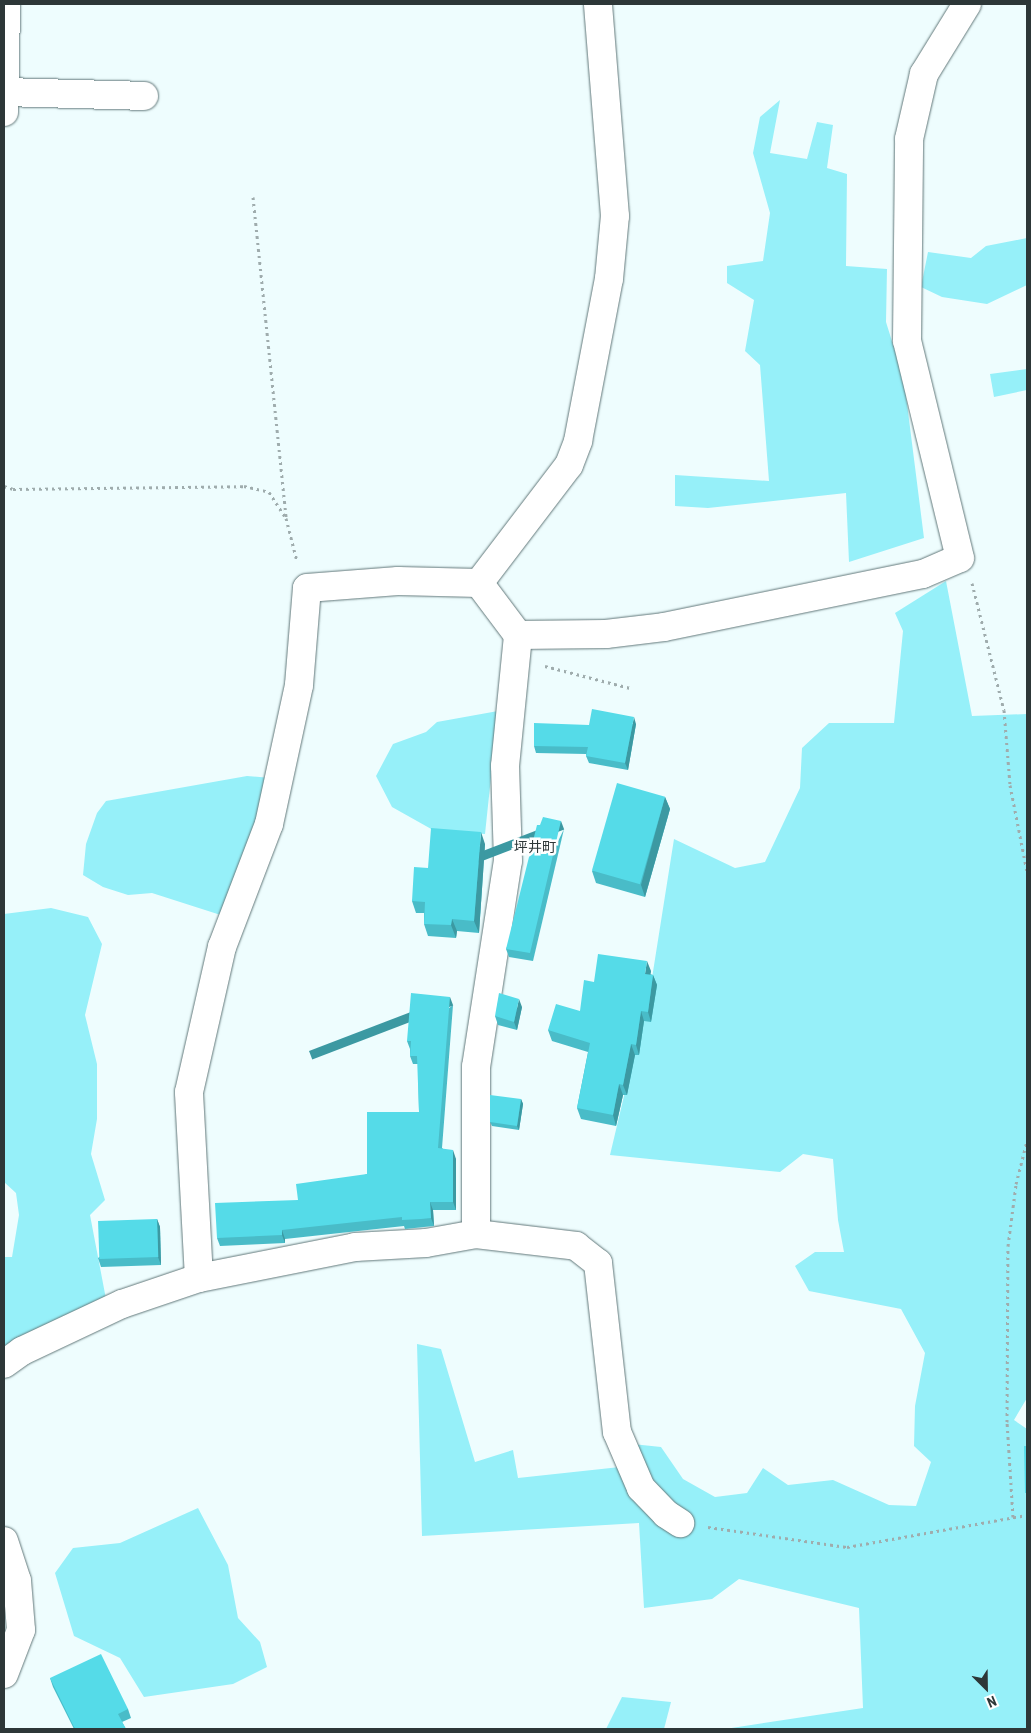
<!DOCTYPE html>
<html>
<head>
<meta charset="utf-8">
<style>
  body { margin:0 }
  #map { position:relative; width:1031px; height:1733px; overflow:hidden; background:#eefdfe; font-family:"Roboto Condensed","Noto Sans JP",sans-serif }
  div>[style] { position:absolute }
  .green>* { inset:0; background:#96f0f9 }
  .path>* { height:3px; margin-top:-1.5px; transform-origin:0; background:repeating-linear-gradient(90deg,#9facad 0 2.5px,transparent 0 6.5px) }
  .roads { filter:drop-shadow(0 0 1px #62787a) drop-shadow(0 0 1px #62787a) }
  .street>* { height:28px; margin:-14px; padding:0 14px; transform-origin:14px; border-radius:14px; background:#fff }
  .wall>* { inset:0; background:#49bcc8 }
  .shaded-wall>* { inset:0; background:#3c99a2; transform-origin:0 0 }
  .building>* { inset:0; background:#55dbe8; transform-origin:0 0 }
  span { translate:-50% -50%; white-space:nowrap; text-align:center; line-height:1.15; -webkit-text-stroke:5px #fff; paint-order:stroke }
  .neighbourhood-label { font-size:14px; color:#2d3738 }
  .frame { position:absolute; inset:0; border:5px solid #2d3738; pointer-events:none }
  .north { position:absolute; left:961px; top:1663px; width:50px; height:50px; -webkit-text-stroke:4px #fff; paint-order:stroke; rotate:157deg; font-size:14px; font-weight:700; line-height:20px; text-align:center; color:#2d3738 }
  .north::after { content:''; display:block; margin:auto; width:18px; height:22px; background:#2d3738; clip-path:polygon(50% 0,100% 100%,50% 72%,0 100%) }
</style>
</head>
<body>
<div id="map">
  <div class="green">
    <i style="clip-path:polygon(780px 100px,770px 153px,807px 159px,817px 122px,833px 125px,827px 168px,847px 174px,846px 266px,887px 269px,886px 322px,904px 380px,924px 538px,849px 562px,846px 493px,708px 508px,675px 506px,675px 475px,769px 481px,760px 365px,745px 351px,754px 300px,727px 283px,727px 266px,763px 261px,770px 213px,753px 153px,760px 117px)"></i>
    <i style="clip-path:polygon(1027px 238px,1027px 285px,987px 304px,942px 297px,921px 287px,928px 252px,971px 258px,986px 246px)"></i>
    <i style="clip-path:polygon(1027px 369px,1027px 390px,994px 397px,990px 374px)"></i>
    <i style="clip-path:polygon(946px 581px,972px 716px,1027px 714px,1027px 1398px,1014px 1420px,1027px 1429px,1027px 1729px,725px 1729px,863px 1708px,859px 1608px,739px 1579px,712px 1599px,644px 1608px,639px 1523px,422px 1536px,417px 1344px,441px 1349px,475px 1462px,513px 1450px,518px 1478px,620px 1467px,623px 1443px,661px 1447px,683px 1479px,715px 1497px,747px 1493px,763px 1468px,788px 1485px,833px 1480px,889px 1505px,916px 1506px,931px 1462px,914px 1446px,915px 1406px,925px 1353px,901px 1309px,809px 1291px,795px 1266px,815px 1252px,844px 1252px,838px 1220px,833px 1159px,803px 1154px,780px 1172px,610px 1155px,652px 978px,674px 839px,735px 868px,765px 862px,800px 788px,802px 748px,829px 723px,894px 723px,903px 631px,895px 613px)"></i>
    <i style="clip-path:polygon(498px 711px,485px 834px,433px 830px,392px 807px,376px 776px,393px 744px,426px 732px,437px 722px)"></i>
    <i style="clip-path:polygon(247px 776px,271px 778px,230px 918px,152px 893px,128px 895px,103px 887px,83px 875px,86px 844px,97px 813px,106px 801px)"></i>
    <i style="clip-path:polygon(51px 908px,88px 917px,102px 944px,85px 1015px,97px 1064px,97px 1119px,91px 1154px,105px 1200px,90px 1215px,106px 1299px,4px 1347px,4px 1257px,12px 1257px,19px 1215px,16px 1193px,4px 1182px,4px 914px)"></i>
    <i style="clip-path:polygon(198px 1508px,228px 1565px,238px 1618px,260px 1642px,267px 1667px,233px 1684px,144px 1697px,120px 1658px,74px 1636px,55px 1573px,73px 1548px,120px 1543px)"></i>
    <i style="clip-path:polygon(622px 1697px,671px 1702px,664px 1729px,606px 1729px)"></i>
  </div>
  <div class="path">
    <i style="left:253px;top:197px;width:323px;rotate:84.1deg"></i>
    <i style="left:4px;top:486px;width:9px;rotate:18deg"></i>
    <i style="left:13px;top:489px;width:231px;rotate:-0.7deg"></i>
    <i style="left:244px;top:486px;width:26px;rotate:13deg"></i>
    <i style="left:269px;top:492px;width:31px;rotate:57deg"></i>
    <i style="left:286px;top:518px;width:44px;rotate:75.7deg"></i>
    <i style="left:972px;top:583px;width:131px;rotate:75.9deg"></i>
    <i style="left:1004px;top:710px;width:75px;rotate:85.4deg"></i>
    <i style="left:1010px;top:785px;width:89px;rotate:78.9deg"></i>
    <i style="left:545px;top:666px;width:88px;rotate:14.5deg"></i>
    <i style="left:1013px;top:1517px;width:95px;rotate:-93.6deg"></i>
    <i style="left:1007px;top:1422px;width:176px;rotate:-89.7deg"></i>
    <i style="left:1008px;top:1246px;width:63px;rotate:-82.6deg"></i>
    <i style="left:1016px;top:1184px;width:44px;rotate:-75.7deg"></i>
    <i style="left:708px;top:1527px;width:140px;rotate:8.2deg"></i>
    <i style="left:847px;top:1547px;width:183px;rotate:-10.1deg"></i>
  </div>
  <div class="roads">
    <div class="street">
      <i style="left:4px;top:92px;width:140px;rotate:1.6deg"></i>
      <i style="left:4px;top:112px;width:108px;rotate:-88.9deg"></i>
      <i style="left:518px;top:635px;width:88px;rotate:-0.7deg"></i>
      <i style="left:606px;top:634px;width:58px;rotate:-6.9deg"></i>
      <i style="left:664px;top:627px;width:264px;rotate:-11.6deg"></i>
      <i style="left:923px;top:574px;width:40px;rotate:-23.4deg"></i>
      <i style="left:960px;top:558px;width:223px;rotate:-103.7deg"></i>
      <i style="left:907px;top:341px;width:202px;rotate:-89.4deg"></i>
      <i style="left:909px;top:139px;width:67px;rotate:-77deg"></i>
      <i style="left:924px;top:74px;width:82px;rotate:-58.4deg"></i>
      <i style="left:476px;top:1234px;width:101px;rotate:6.8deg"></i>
      <i style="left:576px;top:1246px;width:28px;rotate:38deg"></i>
      <i style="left:598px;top:1263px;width:170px;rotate:83.6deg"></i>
      <i style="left:617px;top:1432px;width:61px;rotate:66.8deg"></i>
      <i style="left:641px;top:1488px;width:36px;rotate:46deg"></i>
      <i style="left:666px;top:1514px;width:17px;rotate:33deg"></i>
      <i style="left:199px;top:1278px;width:186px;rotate:-93.1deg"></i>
      <i style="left:189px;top:1092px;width:149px;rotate:-77.2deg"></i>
      <i style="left:222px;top:947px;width:132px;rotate:-69.1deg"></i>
      <i style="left:269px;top:824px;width:142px;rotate:-77.8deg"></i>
      <i style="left:299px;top:685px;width:97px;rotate:-85.3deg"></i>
      <i style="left:307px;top:588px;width:91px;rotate:-4.4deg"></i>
      <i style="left:398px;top:581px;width:81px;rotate:1.4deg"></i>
      <i style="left:479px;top:583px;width:148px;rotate:-52.7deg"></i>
      <i style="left:569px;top:465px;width:26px;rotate:-69deg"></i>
      <i style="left:578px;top:441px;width:165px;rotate:-79.2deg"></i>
      <i style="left:609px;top:279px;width:63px;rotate:-84.6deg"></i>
      <i style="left:615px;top:216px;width:213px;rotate:-94.6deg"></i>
      <i style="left:4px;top:1364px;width:22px;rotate:-36deg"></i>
      <i style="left:22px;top:1351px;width:110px;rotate:-25.2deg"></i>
      <i style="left:122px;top:1304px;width:81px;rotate:-18.7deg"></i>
      <i style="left:199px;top:1278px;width:159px;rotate:-11.2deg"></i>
      <i style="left:355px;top:1247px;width:71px;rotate:-3.2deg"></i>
      <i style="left:426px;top:1243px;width:51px;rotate:-10.2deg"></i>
      <i style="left:476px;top:1234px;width:167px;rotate:-90deg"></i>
      <i style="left:476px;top:1067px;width:208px;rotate:-81.2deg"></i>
      <i style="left:508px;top:861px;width:95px;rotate:-91.8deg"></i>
      <i style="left:505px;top:766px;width:132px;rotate:-84.3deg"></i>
      <i style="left:518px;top:635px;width:65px;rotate:-126.9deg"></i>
      <i style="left:4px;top:1541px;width:42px;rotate:72deg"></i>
      <i style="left:17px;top:1581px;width:49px;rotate:85.3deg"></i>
      <i style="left:21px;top:1630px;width:47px;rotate:111.1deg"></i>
    </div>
  </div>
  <div class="wall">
    <i style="clip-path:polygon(636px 724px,628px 770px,589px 763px,586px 756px,586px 754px,536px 753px,534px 746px,589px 725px)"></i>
    <i style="clip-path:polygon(665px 797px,670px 809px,645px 897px,596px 883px,592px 871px)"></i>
    <i style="clip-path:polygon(564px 829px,533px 961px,509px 957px,506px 949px)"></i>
    <i style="clip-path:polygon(485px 844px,479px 933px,457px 931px,456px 938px,428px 936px,424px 924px,424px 913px,416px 913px,412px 901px,428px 868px)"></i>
    <i style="clip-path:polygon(651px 971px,650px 974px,653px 975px,657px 985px,651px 1022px,644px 1021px,639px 1055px,635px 1055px,627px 1095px,623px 1095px,616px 1126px,581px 1119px,577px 1108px,588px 1052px,552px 1041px,548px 1030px,580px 1011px)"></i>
    <i style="clip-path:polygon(453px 1005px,442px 1148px,456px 1159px,456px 1210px,433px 1210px,434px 1226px,424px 1227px,405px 1229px,404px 1226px,285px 1239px,285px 1243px,220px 1246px,217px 1238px,298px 1200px,367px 1174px,419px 1112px,418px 1064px,413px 1064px,410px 1056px,410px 1049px,407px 1041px)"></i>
    <i style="clip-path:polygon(522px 1007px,517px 1030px,498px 1025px,495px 1016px)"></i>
    <i style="clip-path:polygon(521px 1099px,523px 1104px,519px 1130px,492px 1126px,490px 1122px)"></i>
    <i style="clip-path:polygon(157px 1219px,160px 1227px,161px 1265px,101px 1267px,98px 1258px)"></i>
    <i style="clip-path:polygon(50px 1678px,128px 1709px,131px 1718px,122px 1722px,126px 1729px,74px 1729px,53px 1687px)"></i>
  </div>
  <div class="shaded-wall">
    <i style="clip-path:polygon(634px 717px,636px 724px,628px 770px,625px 763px)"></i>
    <i style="clip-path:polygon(665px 797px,670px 809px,645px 897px,641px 885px)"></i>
    <i style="left:561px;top:821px;width:9px;height:136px;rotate:69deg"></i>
    <i style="clip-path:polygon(481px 832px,485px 844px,479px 933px,474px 921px)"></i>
    <i style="clip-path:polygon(452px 919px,457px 931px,456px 938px,451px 925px)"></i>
    <i style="clip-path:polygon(647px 961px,651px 971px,649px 984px,645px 974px)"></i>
    <i style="clip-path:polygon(653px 975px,657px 985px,651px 1022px,648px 1012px)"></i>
    <i style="left:450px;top:997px;width:9px;height:151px;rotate:69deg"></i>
    <i style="clip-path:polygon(519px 999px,522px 1007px,517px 1030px,514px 1022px)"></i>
    <i style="clip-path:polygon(641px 1011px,644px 1021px,639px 1055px,636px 1045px)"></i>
    <i style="clip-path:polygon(631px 1044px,635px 1055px,627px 1095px,623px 1085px)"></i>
    <i style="clip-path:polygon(619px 1084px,623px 1095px,616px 1126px,613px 1115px)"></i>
    <i style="clip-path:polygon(521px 1099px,523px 1104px,519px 1130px,517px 1126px)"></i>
    <i style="clip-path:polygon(453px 1150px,456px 1159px,456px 1210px,453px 1202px)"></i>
    <i style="clip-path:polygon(430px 1202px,433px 1210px,434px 1226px,431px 1218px)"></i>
    <i style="clip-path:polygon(157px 1219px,160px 1227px,161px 1265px,158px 1257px)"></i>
    <i style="clip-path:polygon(282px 1230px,285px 1239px,285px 1243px,282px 1235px)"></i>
  </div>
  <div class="building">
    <i style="clip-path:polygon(592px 709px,634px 717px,625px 763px,586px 756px,588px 747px,534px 746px,534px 723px,589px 725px)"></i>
    <i style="left:617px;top:783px;width:50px;height:91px;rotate:16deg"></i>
    <i style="clip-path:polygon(543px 817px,561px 821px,530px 953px,506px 949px,537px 825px,540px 825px)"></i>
    <i style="clip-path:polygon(431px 828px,481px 832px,474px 921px,452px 919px,451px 925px,424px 924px,425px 902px,412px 901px,414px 867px,428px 868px)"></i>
    <i style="clip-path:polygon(598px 954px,647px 961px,645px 974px,653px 975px,648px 1012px,641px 1011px,636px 1045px,631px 1044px,623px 1085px,619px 1084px,613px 1115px,577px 1108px,590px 1043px,548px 1030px,556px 1004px,580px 1011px,584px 980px,594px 982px)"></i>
    <i style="clip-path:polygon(411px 993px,450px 997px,438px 1148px,453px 1150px,453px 1202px,430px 1202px,431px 1218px,421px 1219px,402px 1220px,402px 1217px,282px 1230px,282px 1235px,217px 1238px,215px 1203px,298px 1200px,296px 1184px,367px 1174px,367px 1112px,419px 1112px,417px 1056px,410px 1056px,411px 1041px,407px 1041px)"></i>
    <i style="clip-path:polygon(499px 993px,519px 999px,514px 1022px,495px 1016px)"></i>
    <i style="clip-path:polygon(490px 1095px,521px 1099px,517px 1126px,490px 1122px)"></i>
    <i style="left:157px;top:1219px;width:38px;height:59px;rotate:88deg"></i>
    <i style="clip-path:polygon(1024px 1446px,1027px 1446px,1027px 1493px,1025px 1493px)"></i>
    <i style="clip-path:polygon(101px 1654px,128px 1709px,118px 1714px,126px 1729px,76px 1729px,74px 1727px,50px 1678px)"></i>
  </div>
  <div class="neighbourhood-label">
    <span style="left:535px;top:847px">坪井町</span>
  </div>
  <div class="frame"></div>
  <div class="north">N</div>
</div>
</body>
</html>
